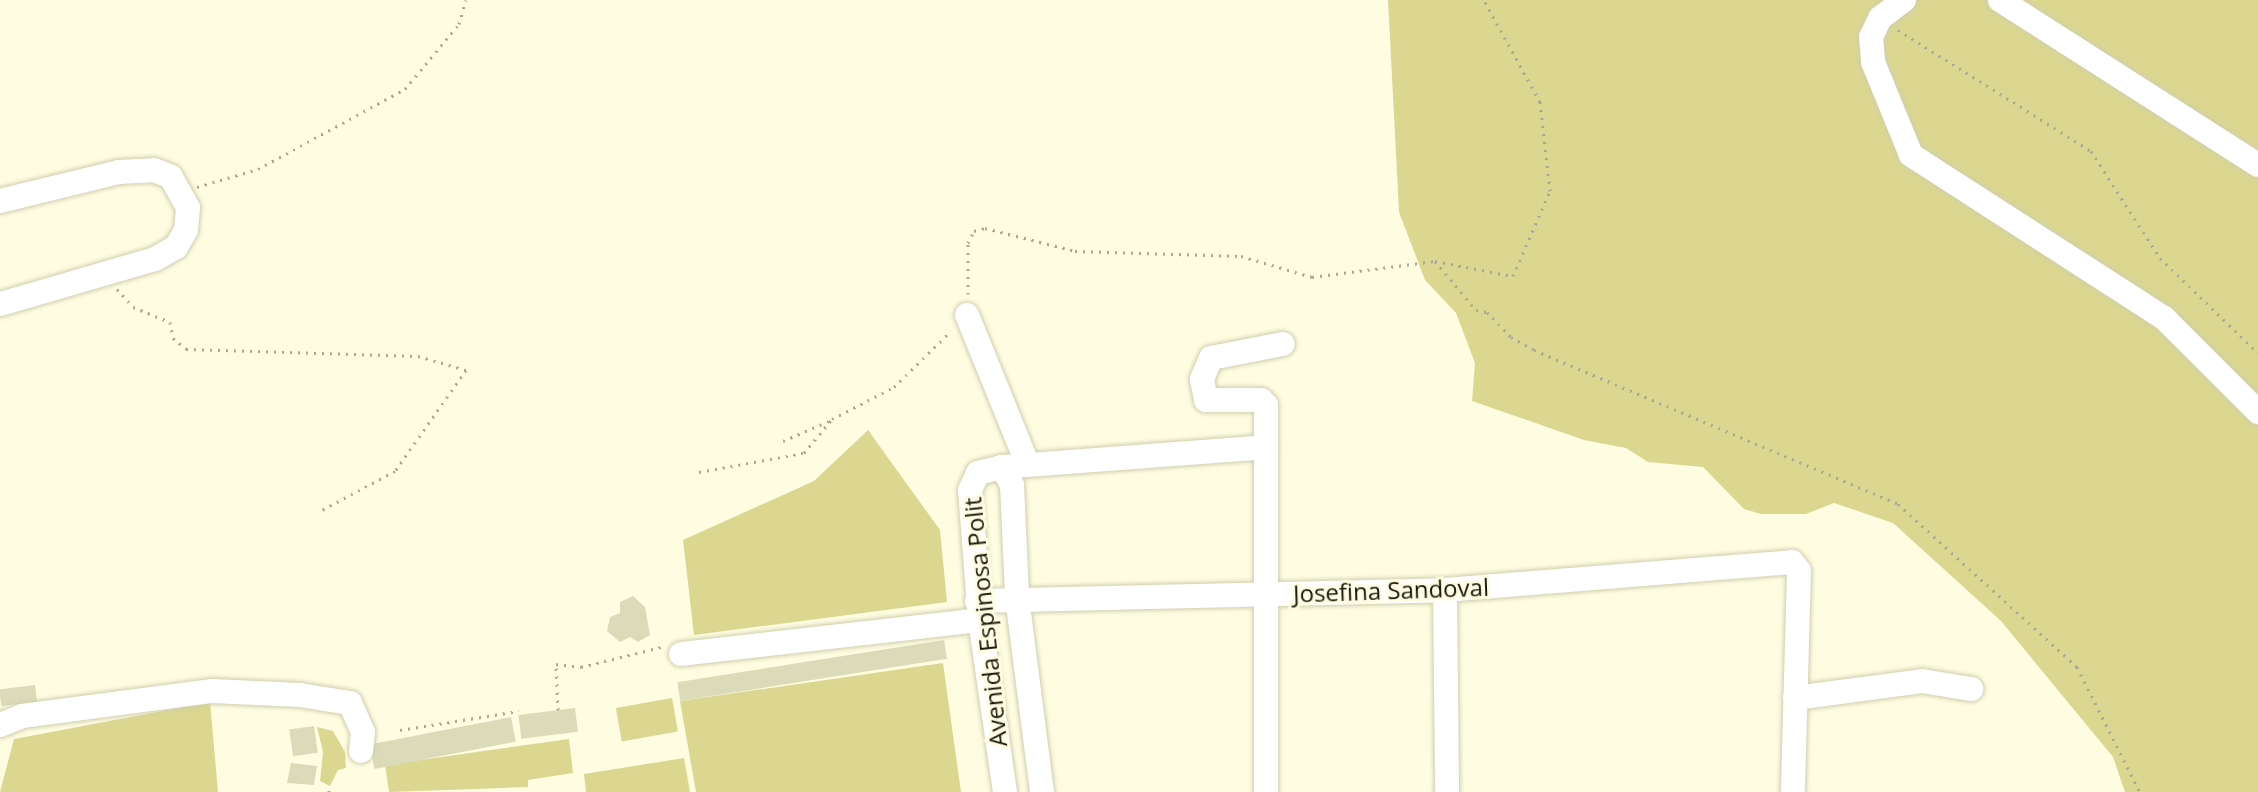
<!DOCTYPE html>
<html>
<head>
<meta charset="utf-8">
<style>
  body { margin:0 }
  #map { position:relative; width:2258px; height:792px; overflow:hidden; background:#fefde2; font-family:"Open Sans",sans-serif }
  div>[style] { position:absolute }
  .green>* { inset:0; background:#dbd791; transform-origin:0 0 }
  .building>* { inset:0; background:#dcdbb9; transform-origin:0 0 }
  .path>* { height:3px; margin-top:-1.5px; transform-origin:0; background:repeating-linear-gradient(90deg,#a9a892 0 2px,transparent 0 8px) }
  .roads { filter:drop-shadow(0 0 2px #d0cead) drop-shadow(0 0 2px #d0cead) }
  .minor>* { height:24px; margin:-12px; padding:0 12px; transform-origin:12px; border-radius:12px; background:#fff }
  span { translate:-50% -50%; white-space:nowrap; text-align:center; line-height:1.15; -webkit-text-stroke:6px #fefde2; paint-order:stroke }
  .street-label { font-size:24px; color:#18170b }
</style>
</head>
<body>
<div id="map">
  <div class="green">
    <i style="clip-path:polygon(1388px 0,2258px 0,2258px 792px,2125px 792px,2113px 757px,2001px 621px,1893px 523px,1834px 503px,1806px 514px,1761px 514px,1744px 509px,1703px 467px,1648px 462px,1626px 448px,1584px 440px,1472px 401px,1475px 363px,1456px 313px,1425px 280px,1399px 212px)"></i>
    <i style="clip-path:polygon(868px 430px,940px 530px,947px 602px,694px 635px,683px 540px,814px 481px)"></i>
    <i style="clip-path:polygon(943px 663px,961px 792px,696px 792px,680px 701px)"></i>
    <i style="left:672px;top:698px;width:34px;height:57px;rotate:80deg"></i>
    <i style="clip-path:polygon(210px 702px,218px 792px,0 792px,14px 739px)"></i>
    <i style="clip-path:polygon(317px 727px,333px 731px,345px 752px,346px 768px,338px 770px,330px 786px,320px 781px,323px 752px)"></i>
    <i style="clip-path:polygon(569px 739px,573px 773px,528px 780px,528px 787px,389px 792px,385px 765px)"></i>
    <i style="clip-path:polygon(684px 758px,690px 792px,586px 792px,584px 774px)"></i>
  </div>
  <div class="building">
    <i style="clip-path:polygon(633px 596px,645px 607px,650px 635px,638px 642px,630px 637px,620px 642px,607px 631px,610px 617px,620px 613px,620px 602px)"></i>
    <i style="left:944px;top:640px;width:19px;height:270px;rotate:81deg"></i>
    <i style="left:35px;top:685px;width:17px;height:36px;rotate:83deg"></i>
    <i style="left:575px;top:708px;width:24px;height:57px;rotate:83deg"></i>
    <i style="left:511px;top:717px;width:25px;height:144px;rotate:79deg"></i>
    <i style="left:314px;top:726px;width:27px;height:25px;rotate:82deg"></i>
    <i style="clip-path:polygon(291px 763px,317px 766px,314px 785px,287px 783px)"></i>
  </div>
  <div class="path">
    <i style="left:1898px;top:30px;width:228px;rotate:32.1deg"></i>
    <i style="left:2091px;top:151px;width:127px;rotate:57.2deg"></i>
    <i style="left:2160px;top:258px;width:136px;rotate:44.1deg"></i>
    <i style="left:197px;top:187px;width:64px;rotate:-16.4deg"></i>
    <i style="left:258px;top:169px;width:167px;rotate:-28.6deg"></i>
    <i style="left:405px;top:89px;width:85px;rotate:-50.3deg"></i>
    <i style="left:459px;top:24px;width:25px;rotate:-74deg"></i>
    <i style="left:1435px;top:261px;width:64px;rotate:50.1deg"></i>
    <i style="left:1476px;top:310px;width:11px;rotate:10deg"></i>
    <i style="left:1487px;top:312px;width:35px;rotate:46deg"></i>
    <i style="left:1511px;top:337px;width:26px;rotate:29deg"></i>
    <i style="left:1534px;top:350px;width:395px;rotate:22.9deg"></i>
    <i style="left:1898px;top:504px;width:242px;rotate:42.3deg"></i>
    <i style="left:2077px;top:667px;width:140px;rotate:63.3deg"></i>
    <i style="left:117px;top:289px;width:24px;rotate:48deg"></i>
    <i style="left:133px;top:307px;width:40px;rotate:22deg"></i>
    <i style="left:170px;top:322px;width:16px;rotate:79deg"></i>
    <i style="left:173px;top:338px;width:17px;rotate:40deg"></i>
    <i style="left:186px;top:349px;width:232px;rotate:1.7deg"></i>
    <i style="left:418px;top:356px;width:50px;rotate:16.3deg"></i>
    <i style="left:466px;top:370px;width:123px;rotate:125.1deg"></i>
    <i style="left:395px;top:471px;width:83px;rotate:151.9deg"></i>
    <i style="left:968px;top:294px;width:51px;rotate:-90deg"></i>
    <i style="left:968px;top:243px;width:13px;rotate:-63deg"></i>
    <i style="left:974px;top:231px;width:11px;rotate:-15deg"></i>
    <i style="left:985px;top:228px;width:93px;rotate:14.3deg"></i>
    <i style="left:1075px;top:251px;width:166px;rotate:1.7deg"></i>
    <i style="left:1241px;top:256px;width:74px;rotate:16.5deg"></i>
    <i style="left:1312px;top:277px;width:124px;rotate:-7.4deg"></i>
    <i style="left:1435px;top:261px;width:79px;rotate:10.9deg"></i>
    <i style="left:1513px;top:276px;width:93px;rotate:-66.5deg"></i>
    <i style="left:1550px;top:191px;width:90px;rotate:-96.4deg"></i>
    <i style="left:1540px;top:102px;width:116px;rotate:-118.8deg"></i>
    <i style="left:783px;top:441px;width:50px;rotate:-23.5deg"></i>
    <i style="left:699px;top:472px;width:107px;rotate:-10.3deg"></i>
    <i style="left:804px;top:453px;width:44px;rotate:-50.5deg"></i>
    <i style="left:832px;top:419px;width:70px;rotate:-27.3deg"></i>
    <i style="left:894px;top:387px;width:80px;rotate:-44.5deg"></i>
    <i style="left:558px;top:710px;width:46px;rotate:-92.5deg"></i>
    <i style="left:556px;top:664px;width:25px;rotate:7deg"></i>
    <i style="left:581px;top:667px;width:82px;rotate:-14deg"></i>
    <i style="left:400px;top:730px;width:120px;rotate:-9.1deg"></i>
    <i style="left:329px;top:792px;width:2px;rotate:-90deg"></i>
  </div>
  <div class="roads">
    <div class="minor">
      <i style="left:1904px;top:0;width:30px;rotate:143deg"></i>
      <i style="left:1880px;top:18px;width:21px;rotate:115deg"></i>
      <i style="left:1871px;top:37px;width:25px;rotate:85deg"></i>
      <i style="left:1873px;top:62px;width:100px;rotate:67.8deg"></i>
      <i style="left:1911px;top:155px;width:301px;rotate:32.8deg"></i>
      <i style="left:2164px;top:318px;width:133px;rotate:45deg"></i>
      <i style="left:2000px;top:0;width:306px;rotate:32.6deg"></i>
      <i style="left:0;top:201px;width:122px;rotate:-13.7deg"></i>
      <i style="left:119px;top:172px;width:35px;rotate:-3deg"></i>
      <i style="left:154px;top:170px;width:18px;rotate:22deg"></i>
      <i style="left:171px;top:177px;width:35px;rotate:61deg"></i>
      <i style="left:188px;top:208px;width:22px;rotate:95deg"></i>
      <i style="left:186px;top:230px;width:20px;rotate:120deg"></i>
      <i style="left:176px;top:247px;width:24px;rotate:150deg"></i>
      <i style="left:155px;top:259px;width:161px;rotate:163.8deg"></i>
      <i style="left:967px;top:315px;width:160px;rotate:67.9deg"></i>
      <i style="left:1002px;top:467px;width:265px;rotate:-4.3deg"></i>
      <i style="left:1445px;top:590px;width:202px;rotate:89.4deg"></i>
      <i style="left:977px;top:601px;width:468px;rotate:-1.3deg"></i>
      <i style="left:1445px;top:590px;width:348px;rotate:-4.6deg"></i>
      <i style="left:1792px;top:562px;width:11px;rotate:52deg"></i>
      <i style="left:1799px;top:571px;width:221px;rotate:91.6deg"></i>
      <i style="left:681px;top:654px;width:301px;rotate:-6.5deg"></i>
      <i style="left:1795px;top:698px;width:128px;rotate:-7.6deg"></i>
      <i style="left:1922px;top:681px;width:50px;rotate:9.3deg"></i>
      <i style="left:0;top:725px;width:24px;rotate:-22deg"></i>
      <i style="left:22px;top:716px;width:192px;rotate:-7.5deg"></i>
      <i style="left:212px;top:691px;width:88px;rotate:2.6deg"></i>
      <i style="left:300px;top:695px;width:51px;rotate:9.1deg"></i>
      <i style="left:350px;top:703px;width:32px;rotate:66deg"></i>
      <i style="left:363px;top:732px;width:19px;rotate:96deg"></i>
      <i style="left:1005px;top:792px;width:174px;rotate:-98.3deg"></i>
      <i style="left:980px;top:620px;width:130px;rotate:-94.4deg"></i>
      <i style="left:970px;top:490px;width:19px;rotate:-65deg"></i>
      <i style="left:978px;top:473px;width:25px;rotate:-14deg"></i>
      <i style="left:1002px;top:467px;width:21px;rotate:61deg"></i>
      <i style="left:1012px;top:485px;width:112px;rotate:87.4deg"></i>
      <i style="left:1017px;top:597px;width:197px;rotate:82.7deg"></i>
      <i style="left:1266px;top:792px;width:387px;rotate:-90deg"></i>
      <i style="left:1266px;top:405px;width:7px;rotate:-135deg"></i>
      <i style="left:1261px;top:400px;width:55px;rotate:180deg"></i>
      <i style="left:1206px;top:400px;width:21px;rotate:-101deg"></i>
      <i style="left:1202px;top:379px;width:23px;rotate:-67deg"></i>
      <i style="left:1211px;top:358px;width:73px;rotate:-11deg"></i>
    </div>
  </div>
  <div class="street-label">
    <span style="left:1391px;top:590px;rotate:-2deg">Josefina Sandoval</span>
    <span style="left:985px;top:622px;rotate:-96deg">Avenida Espinosa Polit</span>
  </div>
</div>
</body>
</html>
